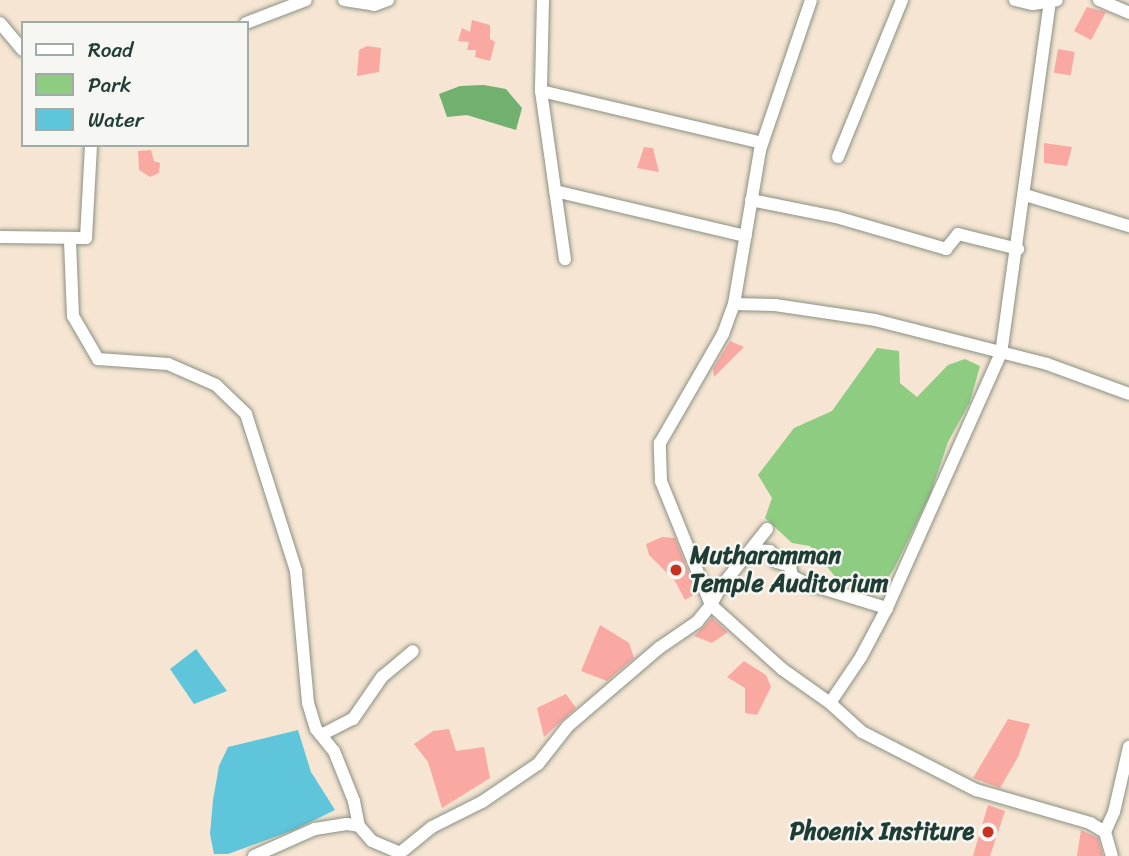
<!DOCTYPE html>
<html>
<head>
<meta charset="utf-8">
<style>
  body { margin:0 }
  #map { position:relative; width:1129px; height:856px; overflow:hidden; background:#f5e5d2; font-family:Sriracha,sans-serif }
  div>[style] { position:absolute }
  .green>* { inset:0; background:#8ecc82 }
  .forest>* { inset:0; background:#72b070 }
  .water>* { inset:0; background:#5ec5db }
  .building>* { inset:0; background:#f9a9a2; transform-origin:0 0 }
  .roads { filter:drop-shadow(0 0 2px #8a9183) drop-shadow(0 0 2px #8a9183) }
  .minor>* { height:12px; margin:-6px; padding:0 6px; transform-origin:6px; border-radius:6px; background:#fff }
  .dots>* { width:19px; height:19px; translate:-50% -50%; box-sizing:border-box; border:4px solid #f6f6f2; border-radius:50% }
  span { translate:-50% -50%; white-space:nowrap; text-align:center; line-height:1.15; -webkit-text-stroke:5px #f6f6f2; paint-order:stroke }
  .poi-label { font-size:24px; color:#1f3d34; font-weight:700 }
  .left { translate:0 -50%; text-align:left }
  .right { translate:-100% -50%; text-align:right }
  .legend { position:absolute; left:21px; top:21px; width:228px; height:126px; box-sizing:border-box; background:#f6f6f2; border:2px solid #a0aca6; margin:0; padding:9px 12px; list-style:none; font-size:21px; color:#1f3d34 }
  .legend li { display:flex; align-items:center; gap:14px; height:35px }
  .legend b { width:35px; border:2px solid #a0aca6 }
</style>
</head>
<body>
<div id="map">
  <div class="green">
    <i style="clip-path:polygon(877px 348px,899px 351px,900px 383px,917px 397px,948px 365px,965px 359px,980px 366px,970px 402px,948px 442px,930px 495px,894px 569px,880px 589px,860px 592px,837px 579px,810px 546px,792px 543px,765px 518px,772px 498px,758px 475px,794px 428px,832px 411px)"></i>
  </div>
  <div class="forest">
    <i style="clip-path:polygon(484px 85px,506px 89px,522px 108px,516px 130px,467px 115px,447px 117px,439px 94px,460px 86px)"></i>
  </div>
  <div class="water">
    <i style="clip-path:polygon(196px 649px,227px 691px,194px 704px,170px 669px)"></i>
    <i style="clip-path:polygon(298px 730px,311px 772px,335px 810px,294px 830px,228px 854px,214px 854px,210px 834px,213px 800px,219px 766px,228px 747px)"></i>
  </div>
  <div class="building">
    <i style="clip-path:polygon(1087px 7px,1106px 12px,1091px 40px,1074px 31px)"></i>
    <i style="clip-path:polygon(472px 20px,490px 25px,490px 39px,495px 42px,490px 61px,475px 57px,476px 50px,467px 50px,469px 42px,458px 41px,462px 28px,470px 32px)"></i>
    <i style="clip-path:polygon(367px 46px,381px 48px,379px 72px,357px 76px,359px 50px)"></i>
    <i style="left:1058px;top:49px;width:17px;height:24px;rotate:10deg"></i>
    <i style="clip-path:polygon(1044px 143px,1072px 147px,1067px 166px,1044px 163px)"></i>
    <i style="clip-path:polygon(644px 147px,653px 148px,659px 172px,637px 168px)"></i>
    <i style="clip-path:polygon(151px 150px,154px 161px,160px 163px,159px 173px,150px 177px,139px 170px,138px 151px)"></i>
    <i style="clip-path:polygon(730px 341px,744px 347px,714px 377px,713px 369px)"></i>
    <i style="clip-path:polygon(662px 537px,675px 538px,697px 593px,685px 600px,675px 581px,649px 555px,646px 544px)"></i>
    <i style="clip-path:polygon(712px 618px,728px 632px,712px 643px,694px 636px)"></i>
    <i style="clip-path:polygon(600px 625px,629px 643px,634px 658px,607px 681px,581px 671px)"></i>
    <i style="clip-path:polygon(744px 661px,766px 675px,771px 687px,757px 715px,745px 713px,745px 688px,727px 677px)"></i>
    <i style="clip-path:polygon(566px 694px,576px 708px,544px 737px,537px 708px)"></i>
    <i style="clip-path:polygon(1008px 719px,1030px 724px,1018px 757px,1000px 788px,973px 778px)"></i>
    <i style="clip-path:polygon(449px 729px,456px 751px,484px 747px,490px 778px,442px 808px,428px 762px,414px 744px,433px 731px)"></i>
    <i style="clip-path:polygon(988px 805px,1005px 811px,990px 856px,973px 856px)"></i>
    <i style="clip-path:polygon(1081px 830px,1098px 838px,1103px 856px,1077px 856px)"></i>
  </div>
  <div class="roads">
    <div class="minor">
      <i style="left:344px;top:0;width:30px;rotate:9deg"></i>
      <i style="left:374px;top:5px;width:15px;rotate:-20deg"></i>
      <i style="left:543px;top:0;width:91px;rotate:91.3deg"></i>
      <i style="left:541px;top:91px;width:170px;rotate:81.9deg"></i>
      <i style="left:1015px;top:0;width:18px;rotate:13deg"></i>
      <i style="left:1033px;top:4px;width:24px;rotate:-9deg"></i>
      <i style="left:1099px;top:0;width:33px;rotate:23deg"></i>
      <i style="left:1050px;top:1px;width:355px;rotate:97.9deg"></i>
      <i style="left:1001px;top:353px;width:279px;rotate:114.1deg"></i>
      <i style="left:887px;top:608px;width:55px;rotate:118deg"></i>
      <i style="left:861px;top:657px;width:55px;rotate:124deg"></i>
      <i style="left:830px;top:703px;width:43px;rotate:42.2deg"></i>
      <i style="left:862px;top:732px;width:128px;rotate:27deg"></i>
      <i style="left:976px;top:790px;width:119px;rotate:16.1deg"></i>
      <i style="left:1090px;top:823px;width:17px;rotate:31deg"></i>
      <i style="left:1105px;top:832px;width:25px;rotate:74deg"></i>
      <i style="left:0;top:23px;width:35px;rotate:50deg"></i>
      <i style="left:246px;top:23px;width:64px;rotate:-21deg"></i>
      <i style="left:541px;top:91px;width:227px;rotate:13.2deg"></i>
      <i style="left:838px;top:157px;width:170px;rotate:-67.8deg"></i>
      <i style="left:555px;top:191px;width:196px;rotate:13.3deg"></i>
      <i style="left:1025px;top:195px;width:109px;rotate:16.6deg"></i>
      <i style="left:751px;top:200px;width:87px;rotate:11.3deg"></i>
      <i style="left:836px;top:217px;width:115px;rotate:16.2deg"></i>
      <i style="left:946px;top:249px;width:19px;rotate:-51deg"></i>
      <i style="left:958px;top:234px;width:62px;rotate:14deg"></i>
      <i style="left:0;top:237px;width:86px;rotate:0.7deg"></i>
      <i style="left:86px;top:238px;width:93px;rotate:-86.9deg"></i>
      <i style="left:70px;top:241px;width:75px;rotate:87.7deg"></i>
      <i style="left:73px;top:316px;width:50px;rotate:59.8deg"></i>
      <i style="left:98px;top:359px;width:70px;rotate:4.1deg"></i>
      <i style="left:168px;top:364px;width:52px;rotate:23.6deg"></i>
      <i style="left:216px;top:385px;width:42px;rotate:44deg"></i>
      <i style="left:246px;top:414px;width:165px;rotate:72.3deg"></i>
      <i style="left:296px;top:571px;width:133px;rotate:84.8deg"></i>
      <i style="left:308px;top:703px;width:27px;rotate:73deg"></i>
      <i style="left:316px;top:729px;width:28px;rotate:51deg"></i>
      <i style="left:334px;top:751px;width:54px;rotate:68.2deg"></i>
      <i style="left:354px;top:801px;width:25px;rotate:79deg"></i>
      <i style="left:734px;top:304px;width:156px;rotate:-80.4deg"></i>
      <i style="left:760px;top:150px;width:158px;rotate:-71.2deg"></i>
      <i style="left:767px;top:529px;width:75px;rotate:128.5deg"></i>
      <i style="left:720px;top:588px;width:19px;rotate:118deg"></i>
      <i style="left:711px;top:605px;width:96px;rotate:42deg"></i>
      <i style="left:782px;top:669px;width:59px;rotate:35.3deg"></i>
      <i style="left:751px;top:550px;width:19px;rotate:3deg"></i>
      <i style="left:770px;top:551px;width:13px;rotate:58deg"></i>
      <i style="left:777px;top:562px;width:14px;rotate:17deg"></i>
      <i style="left:790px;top:566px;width:10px;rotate:79deg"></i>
      <i style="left:792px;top:576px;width:15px;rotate:28deg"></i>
      <i style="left:805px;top:583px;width:86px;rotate:17deg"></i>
      <i style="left:321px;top:735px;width:36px;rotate:-27deg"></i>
      <i style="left:353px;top:719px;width:51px;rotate:-55.4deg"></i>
      <i style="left:382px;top:677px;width:40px;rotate:-40deg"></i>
      <i style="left:1105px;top:832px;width:22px;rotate:-66deg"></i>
      <i style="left:1114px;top:812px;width:67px;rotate:-77deg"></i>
      <i style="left:254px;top:856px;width:67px;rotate:-23.9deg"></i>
      <i style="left:315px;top:829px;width:32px;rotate:-9deg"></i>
      <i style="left:347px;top:824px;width:12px;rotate:9deg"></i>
      <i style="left:359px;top:826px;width:20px;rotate:49deg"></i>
      <i style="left:372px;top:841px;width:30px;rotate:23deg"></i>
      <i style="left:400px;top:853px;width:41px;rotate:-39.1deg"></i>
      <i style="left:432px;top:827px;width:56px;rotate:-26.6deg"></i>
      <i style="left:482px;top:802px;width:68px;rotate:-34.2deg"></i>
      <i style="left:538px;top:764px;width:48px;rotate:-51.7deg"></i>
      <i style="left:568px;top:726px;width:120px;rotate:-40.6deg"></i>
      <i style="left:659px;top:648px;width:46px;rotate:-34.4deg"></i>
      <i style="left:697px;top:622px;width:22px;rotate:-51deg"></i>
      <i style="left:711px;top:605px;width:134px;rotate:-112deg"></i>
      <i style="left:661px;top:481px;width:38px;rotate:-92deg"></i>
      <i style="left:660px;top:443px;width:126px;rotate:-60deg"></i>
      <i style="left:723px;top:334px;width:32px;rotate:-70deg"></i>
      <i style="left:734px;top:304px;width:41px;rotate:1.4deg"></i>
      <i style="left:775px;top:305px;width:101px;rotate:8.5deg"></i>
      <i style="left:875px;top:320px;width:178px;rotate:14.3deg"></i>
      <i style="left:1047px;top:364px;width:87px;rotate:20.1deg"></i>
    </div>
  </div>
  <div class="dots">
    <i style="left:676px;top:570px;background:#c8321e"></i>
    <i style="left:988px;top:832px;background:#c8321e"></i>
  </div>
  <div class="poi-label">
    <span class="left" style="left:690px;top:570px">Mutharamman<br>Temple Auditorium</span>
    <span class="right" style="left:974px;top:832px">Phoenix Institure</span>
  </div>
  <ul class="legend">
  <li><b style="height:9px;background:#fff"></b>Road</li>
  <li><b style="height:19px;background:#8ecc82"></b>Park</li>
  <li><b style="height:19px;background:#5ec5db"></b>Water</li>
  </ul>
</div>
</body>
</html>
